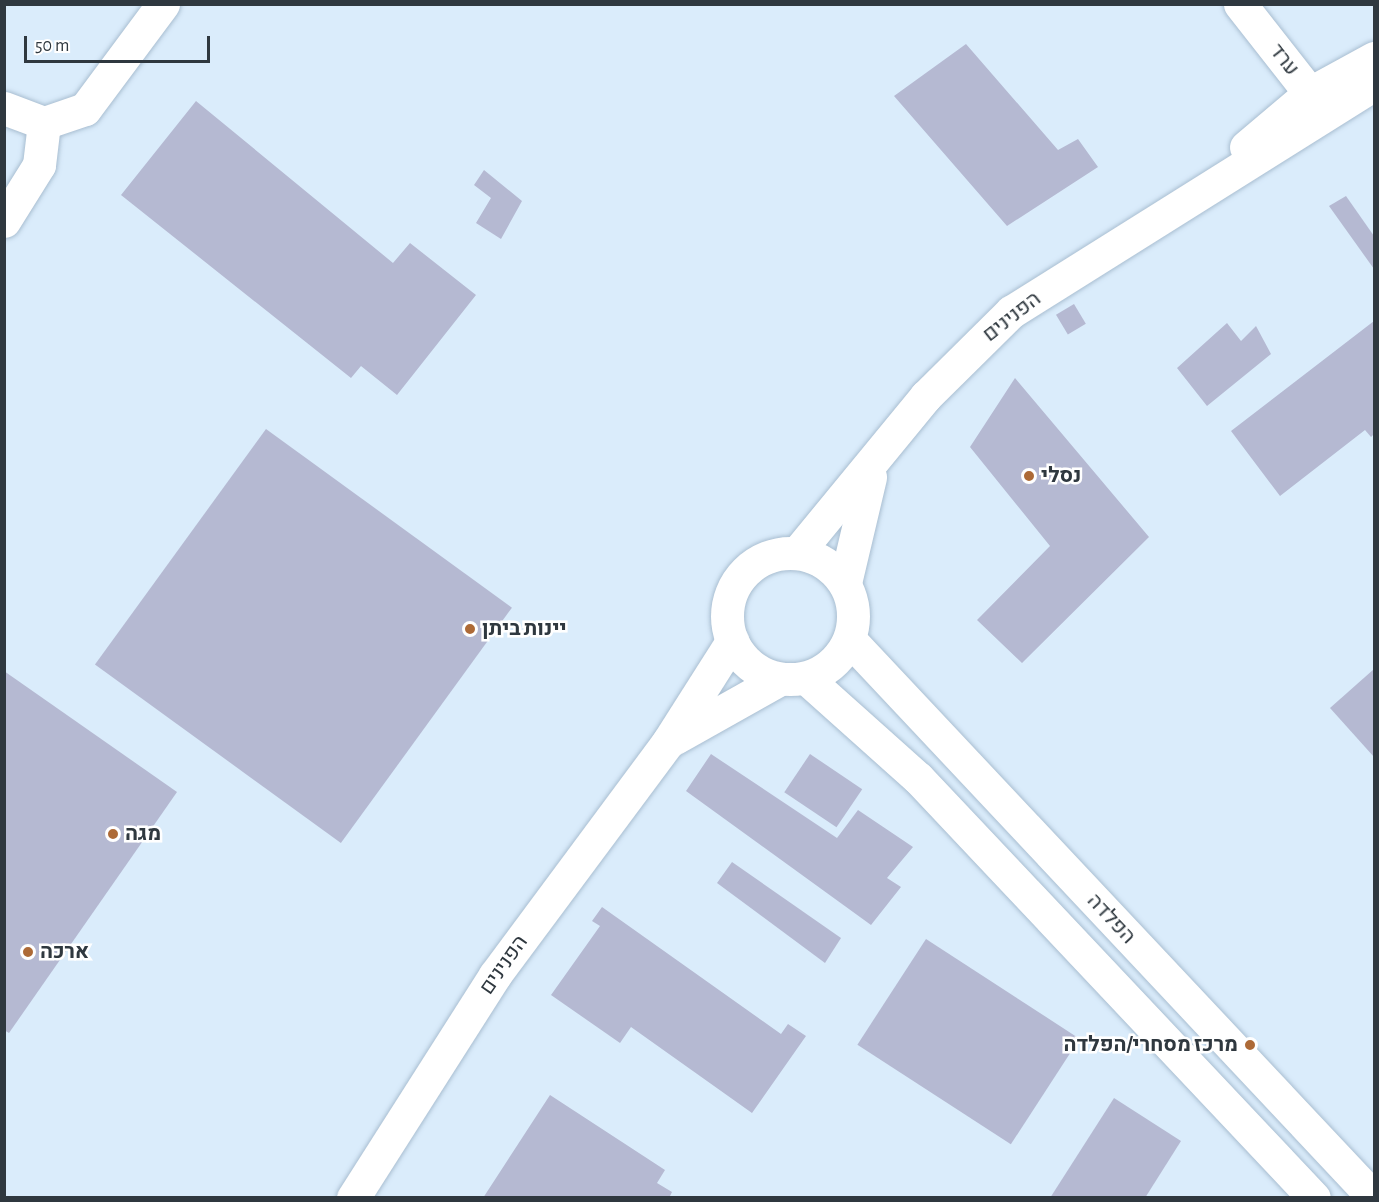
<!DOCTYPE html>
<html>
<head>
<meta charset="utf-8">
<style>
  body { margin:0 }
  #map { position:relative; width:1379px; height:1202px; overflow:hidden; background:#f2f7fb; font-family:"Alegreya Sans",Heebo,sans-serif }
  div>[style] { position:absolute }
  .built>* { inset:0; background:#daecfb; transform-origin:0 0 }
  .building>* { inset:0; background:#b5b9d2; transform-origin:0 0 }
  .roads { filter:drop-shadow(0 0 2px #a9bed1) drop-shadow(0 0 2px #a9bed1) }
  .minor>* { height:33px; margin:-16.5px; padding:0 16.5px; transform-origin:16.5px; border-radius:16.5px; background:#fff }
  .minor>.ring { margin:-16.5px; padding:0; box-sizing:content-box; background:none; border:33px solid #fff; border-radius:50% }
  .dots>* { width:16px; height:16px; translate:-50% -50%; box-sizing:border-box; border:3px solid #fff; border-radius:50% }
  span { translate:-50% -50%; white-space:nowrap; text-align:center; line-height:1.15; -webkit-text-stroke:5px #fff; paint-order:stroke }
  .street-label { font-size:21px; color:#2f383f }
  .poi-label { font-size:21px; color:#2f383f; font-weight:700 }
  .left { translate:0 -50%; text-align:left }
  .right { translate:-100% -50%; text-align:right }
  .frame { position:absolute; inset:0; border:6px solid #2f383f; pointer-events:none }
  .scale { position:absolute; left:24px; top:36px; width:186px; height:27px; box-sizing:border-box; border:3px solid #2f383f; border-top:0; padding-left:8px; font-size:18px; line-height:21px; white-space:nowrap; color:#2f383f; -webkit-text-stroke:4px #fff; paint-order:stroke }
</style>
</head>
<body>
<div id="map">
  <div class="built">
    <i style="left:4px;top:5px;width:1370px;height:1192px"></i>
  </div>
  <div class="building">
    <i style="clip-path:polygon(966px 44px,1058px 150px,1078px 139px,1098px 167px,1007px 226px,894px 96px)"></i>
    <i style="clip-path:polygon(196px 101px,393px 263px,410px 243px,476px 295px,397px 395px,361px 366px,351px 378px,121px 195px)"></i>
    <i style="clip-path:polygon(484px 170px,522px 201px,501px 239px,476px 223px,491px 198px,474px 185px)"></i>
    <i style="clip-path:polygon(1346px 196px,1374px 236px,1374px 269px,1329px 206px)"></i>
    <i style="left:1074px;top:304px;width:23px;height:21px;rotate:59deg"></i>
    <i style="clip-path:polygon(1374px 321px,1374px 434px,1371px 437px,1365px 430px,1280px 496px,1231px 431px)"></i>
    <i style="clip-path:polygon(1227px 323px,1241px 341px,1256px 326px,1271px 354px,1207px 406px,1177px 368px)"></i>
    <i style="clip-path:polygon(1015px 378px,1149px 537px,1022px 663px,977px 620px,1050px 546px,970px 447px)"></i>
    <i style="left:266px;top:429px;width:304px;height:291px;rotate:36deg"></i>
    <i style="clip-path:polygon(1374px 669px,1374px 757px,1330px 708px)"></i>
    <i style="clip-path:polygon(4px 671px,177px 792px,9px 1033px,4px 1030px)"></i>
    <i style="clip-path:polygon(711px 754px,837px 838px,858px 810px,913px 847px,887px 878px,901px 887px,871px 925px,686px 791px)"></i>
    <i style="left:810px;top:754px;width:63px;height:46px;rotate:34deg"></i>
    <i style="clip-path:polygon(732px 862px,841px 938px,825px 963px,717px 883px)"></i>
    <i style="clip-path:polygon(602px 907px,781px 1034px,788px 1024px,806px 1036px,752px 1113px,631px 1027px,620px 1043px,551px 995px,600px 926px,592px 921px)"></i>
    <i style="left:926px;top:939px;width:183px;height:126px;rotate:33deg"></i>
    <i style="clip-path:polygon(550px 1095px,665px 1170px,657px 1183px,672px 1192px,669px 1198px,483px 1198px)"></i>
    <i style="clip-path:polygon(1114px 1098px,1181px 1141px,1145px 1198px,1050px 1198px)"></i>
  </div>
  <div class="roads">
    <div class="minor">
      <i style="left:1240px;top:4px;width:136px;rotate:51.9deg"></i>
      <i style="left:4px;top:108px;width:43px;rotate:20.6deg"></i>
      <i style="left:44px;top:123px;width:43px;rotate:-18.9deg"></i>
      <i style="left:85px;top:109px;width:131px;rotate:-53.4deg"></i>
      <i style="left:1246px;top:147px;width:84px;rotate:-40.2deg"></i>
      <i style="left:1310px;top:93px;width:73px;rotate:-28.7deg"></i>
      <i style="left:4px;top:221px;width:66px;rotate:-58deg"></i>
      <i style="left:39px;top:165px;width:42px;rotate:-83.2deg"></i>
      <i class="ring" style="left:727px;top:553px;width:93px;height:93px"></i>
      <i style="left:797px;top:553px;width:203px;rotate:-50.6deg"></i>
      <i style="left:926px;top:396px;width:120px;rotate:-44.7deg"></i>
      <i style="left:1011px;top:312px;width:429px;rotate:-32.1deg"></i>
      <i style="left:845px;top:583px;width:109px;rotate:-76.7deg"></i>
      <i style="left:850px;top:640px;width:765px;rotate:46.8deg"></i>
      <i style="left:806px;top:678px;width:150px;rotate:41.8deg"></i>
      <i style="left:918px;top:778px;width:577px;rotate:46.68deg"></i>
      <i style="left:675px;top:738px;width:120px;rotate:-29.3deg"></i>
      <i style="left:353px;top:1198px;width:264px;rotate:-57.5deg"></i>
      <i style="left:495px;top:975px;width:290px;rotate:-53.4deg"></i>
      <i style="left:668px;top:742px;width:120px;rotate:-57.6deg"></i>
    </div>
  </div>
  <div class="dots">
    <i style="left:1029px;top:476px;background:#ad6a37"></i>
    <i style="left:470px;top:629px;background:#ad6a37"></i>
    <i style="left:113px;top:834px;background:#ad6a37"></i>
    <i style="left:28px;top:952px;background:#ad6a37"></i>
    <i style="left:1250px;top:1045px;background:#ad6a37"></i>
  </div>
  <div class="street-label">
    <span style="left:1284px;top:60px;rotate:52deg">ערד</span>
    <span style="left:1012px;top:317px;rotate:-38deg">הפנינים</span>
    <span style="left:1111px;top:919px;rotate:47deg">הפלדה</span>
    <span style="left:504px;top:965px;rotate:-55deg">הפנינים</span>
  </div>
  <div class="poi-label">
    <span class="left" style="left:1041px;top:476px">נסלי</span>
    <span class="left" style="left:482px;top:629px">יינות ביתן</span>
    <span class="left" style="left:125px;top:834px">מגה</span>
    <span class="left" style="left:40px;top:952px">ארכה</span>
    <span class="right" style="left:1238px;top:1045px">מרכז מסחרי/הפלדה</span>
  </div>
  <div class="frame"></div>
  <div class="scale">50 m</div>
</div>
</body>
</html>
